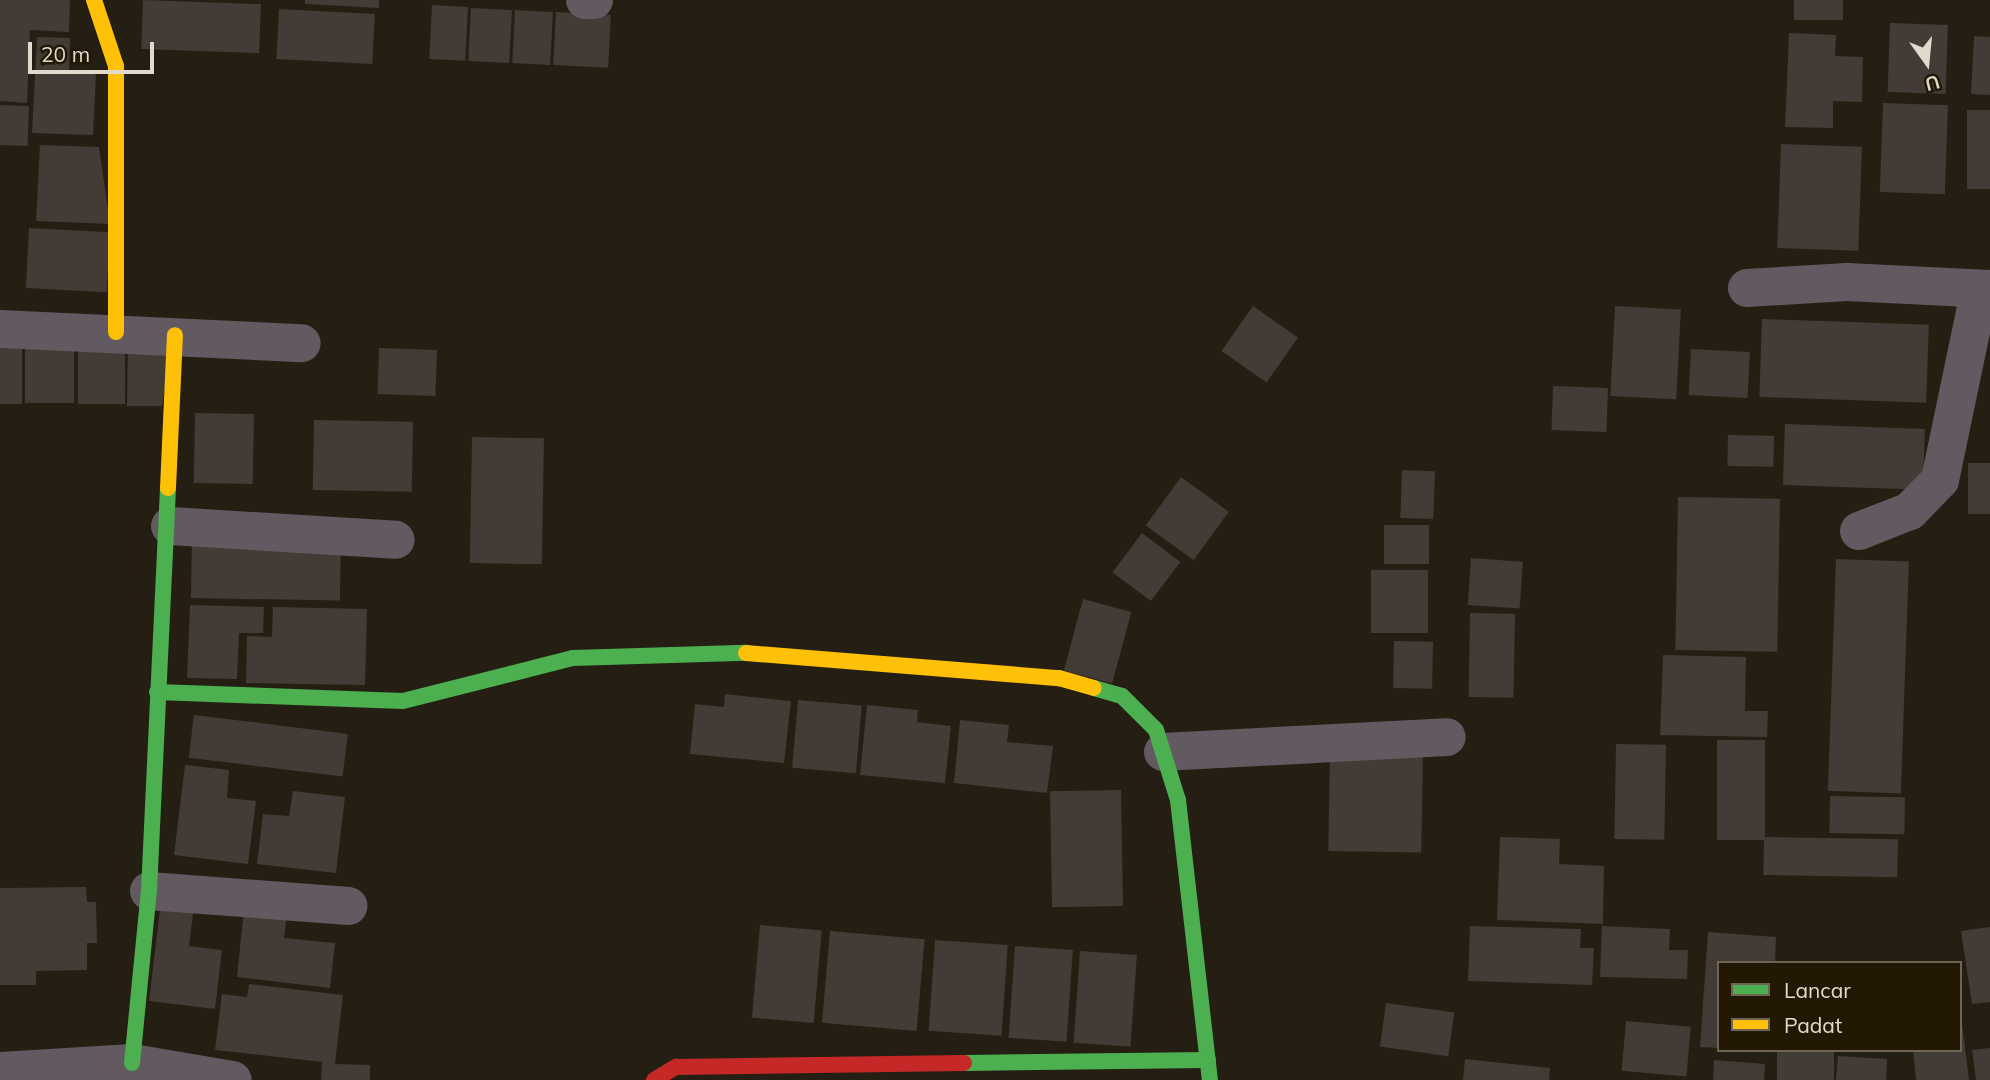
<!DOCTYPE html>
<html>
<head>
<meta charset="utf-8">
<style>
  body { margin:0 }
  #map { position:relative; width:1990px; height:1080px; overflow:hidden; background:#241e13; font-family:Mulish,sans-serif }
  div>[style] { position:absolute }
  .building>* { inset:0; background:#433b35; transform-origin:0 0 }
  .street>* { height:38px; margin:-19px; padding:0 19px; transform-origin:19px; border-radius:19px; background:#625a60 }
  .fast>* { height:16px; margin:-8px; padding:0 8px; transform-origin:8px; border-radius:8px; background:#4caf50 }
  .slow>* { height:16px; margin:-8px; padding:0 8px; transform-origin:8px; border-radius:8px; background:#ffc107 }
  .jam>* { height:16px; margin:-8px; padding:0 8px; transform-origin:8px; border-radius:8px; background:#c62828 }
  span { translate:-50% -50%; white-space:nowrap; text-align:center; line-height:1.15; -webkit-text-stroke:7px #221803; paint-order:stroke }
  .legend { position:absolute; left:1717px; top:961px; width:245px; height:91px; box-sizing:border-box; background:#221803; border:2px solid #6e6553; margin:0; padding:9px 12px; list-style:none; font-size:21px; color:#e0d9cc }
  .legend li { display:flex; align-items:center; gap:14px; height:35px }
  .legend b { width:35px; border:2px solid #6e6553 }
  .north { position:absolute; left:1892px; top:28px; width:70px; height:70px; -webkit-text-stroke:5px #221803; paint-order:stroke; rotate:165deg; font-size:19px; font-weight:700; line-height:28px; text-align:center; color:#e0d9cc }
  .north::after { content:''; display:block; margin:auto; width:24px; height:32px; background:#e0d9cc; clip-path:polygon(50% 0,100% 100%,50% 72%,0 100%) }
  .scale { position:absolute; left:28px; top:42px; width:126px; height:32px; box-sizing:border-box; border:4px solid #e0d9cc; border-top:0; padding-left:9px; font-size:21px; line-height:24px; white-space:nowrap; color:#e0d9cc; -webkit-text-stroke:5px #221803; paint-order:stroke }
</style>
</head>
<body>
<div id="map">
  <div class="building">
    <i style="clip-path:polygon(0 0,70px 0,69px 32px,30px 30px,27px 103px,0 101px)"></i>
    <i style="left:143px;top:0;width:118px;height:49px;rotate:2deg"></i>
    <i style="clip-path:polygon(305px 0,379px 0,379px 8px,305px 4px)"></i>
    <i style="left:1794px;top:0;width:49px;height:20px"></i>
    <i style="left:432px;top:5px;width:36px;height:54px;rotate:3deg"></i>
    <i style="left:471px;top:8px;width:41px;height:53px;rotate:3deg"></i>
    <i style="left:279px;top:9px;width:96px;height:50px;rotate:3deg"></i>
    <i style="left:515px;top:10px;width:38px;height:53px;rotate:3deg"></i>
    <i style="left:556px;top:12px;width:55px;height:53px;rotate:3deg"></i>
    <i style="left:1890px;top:23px;width:58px;height:69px;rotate:2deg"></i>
    <i style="clip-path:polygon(1789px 33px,1836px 35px,1835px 56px,1863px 57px,1862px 102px,1833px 101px,1833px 128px,1785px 127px)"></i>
    <i style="clip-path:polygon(1974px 36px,1990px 37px,1990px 95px,1971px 94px)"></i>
    <i style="clip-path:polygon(37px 37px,70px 38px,69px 73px,96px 74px,93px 135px,32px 133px)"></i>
    <i style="left:1883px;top:103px;width:65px;height:89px;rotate:2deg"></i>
    <i style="left:0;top:105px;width:29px;height:40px;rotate:2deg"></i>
    <i style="left:1967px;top:110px;width:23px;height:79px"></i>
    <i style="left:1781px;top:144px;width:81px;height:104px;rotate:2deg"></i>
    <i style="clip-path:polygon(40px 145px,99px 147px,110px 224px,36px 221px)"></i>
    <i style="left:29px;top:228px;width:81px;height:60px;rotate:3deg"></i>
    <i style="left:1253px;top:306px;width:55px;height:55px;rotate:35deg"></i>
    <i style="left:1615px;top:306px;width:66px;height:90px;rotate:3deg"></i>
    <i style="left:1762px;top:319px;width:167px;height:78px;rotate:2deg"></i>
    <i style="left:0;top:336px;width:22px;height:68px"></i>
    <i style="left:25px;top:336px;width:49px;height:67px"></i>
    <i style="left:78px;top:338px;width:47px;height:66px"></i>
    <i style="clip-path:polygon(128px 339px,173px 340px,162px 406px,127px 406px)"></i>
    <i style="left:379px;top:348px;width:58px;height:46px;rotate:2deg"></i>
    <i style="left:1691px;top:349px;width:59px;height:46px;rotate:3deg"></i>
    <i style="left:1553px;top:386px;width:55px;height:44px;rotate:2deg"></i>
    <i style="left:195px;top:413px;width:59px;height:70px;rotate:1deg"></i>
    <i style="left:314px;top:420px;width:99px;height:70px;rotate:1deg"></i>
    <i style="left:1785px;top:424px;width:140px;height:61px;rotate:2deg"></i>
    <i style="left:1728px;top:435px;width:46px;height:31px;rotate:1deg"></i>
    <i style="left:472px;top:437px;width:72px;height:126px;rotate:1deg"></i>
    <i style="left:1968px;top:463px;width:22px;height:51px"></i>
    <i style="left:1402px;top:470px;width:33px;height:48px;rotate:2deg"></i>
    <i style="left:1181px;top:477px;width:59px;height:60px;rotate:36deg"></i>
    <i style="left:1678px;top:497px;width:102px;height:153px;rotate:1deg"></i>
    <i style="left:1384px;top:525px;width:45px;height:39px"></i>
    <i style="left:1142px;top:533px;width:48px;height:49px;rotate:37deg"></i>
    <i style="left:192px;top:536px;width:149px;height:62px;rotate:1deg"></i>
    <i style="left:1471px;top:558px;width:52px;height:47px;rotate:4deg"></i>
    <i style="left:1836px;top:559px;width:73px;height:232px;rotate:2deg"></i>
    <i style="left:1371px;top:570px;width:57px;height:63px"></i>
    <i style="left:1083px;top:599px;width:50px;height:74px;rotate:15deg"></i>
    <i style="clip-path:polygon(190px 605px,264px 607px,263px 633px,239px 633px,237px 679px,187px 678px)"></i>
    <i style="clip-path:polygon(273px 607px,367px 609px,365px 685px,246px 683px,247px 636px,272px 637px)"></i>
    <i style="left:1470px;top:613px;width:45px;height:84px;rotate:1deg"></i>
    <i style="left:1394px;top:641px;width:39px;height:47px;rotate:1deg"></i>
    <i style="clip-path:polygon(1663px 655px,1746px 657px,1745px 711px,1768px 711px,1767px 737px,1660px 735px)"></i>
    <i style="clip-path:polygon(725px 694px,791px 701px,784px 763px,690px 754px,695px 704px,724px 707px)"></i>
    <i style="left:798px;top:700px;width:64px;height:68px;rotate:5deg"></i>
    <i style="clip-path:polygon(867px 705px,918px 710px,917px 722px,951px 726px,945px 783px,860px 775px)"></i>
    <i style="left:194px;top:715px;width:155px;height:43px;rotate:7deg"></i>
    <i style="clip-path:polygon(960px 720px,1009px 725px,1007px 742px,1053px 746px,1047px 793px,954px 783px)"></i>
    <i style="left:1717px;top:740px;width:48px;height:100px"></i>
    <i style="left:1616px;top:744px;width:50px;height:95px;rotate:1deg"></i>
    <i style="left:1330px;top:753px;width:93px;height:98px;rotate:1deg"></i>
    <i style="clip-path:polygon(185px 765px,229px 770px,227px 798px,256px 801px,248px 864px,174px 855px)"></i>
    <i style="left:1121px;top:790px;width:116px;height:71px;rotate:89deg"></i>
    <i style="clip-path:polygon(293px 791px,345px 797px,336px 873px,257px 864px,263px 814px,289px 816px)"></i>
    <i style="left:1830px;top:796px;width:75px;height:37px;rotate:1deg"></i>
    <i style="clip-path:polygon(1500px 837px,1560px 839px,1559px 864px,1604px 866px,1603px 924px,1497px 920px)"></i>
    <i style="left:1764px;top:837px;width:134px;height:38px;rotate:1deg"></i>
    <i style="clip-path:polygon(86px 887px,87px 902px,96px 902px,97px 943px,87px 943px,87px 970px,36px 971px,36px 985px,0 985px,0 888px)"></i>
    <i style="clip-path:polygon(245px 899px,288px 904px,284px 938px,335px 943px,330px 988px,237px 977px)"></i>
    <i style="clip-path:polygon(161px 901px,194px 905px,189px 946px,222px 950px,215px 1009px,149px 1001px)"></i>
    <i style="left:760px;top:925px;width:62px;height:93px;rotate:5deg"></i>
    <i style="clip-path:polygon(1470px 926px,1581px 929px,1580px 948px,1594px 948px,1592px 985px,1468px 981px)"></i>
    <i style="clip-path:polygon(1602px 926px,1670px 929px,1669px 950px,1688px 950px,1687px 979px,1600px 977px)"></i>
    <i style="clip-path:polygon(1990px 927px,1990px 1002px,1972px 1004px,1961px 931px)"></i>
    <i style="left:830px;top:931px;width:95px;height:92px;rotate:5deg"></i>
    <i style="clip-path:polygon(1708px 932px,1776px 937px,1775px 963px,1719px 963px,1719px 1048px,1700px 1047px)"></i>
    <i style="left:935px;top:940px;width:73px;height:91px;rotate:4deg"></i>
    <i style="left:1015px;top:946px;width:58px;height:92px;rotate:4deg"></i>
    <i style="left:1080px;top:951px;width:57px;height:92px;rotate:4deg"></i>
    <i style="clip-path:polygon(249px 984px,343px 995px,335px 1064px,370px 1065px,370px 1080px,321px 1080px,322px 1062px,215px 1050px,222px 994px,247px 997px)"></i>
    <i style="left:1386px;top:1003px;width:69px;height:44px;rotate:8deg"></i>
    <i style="left:1626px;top:1021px;width:65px;height:50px;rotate:5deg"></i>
    <i style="clip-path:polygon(1962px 1023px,1969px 1080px,1916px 1080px,1913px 1050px,1960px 1050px)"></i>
    <i style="clip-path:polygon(1990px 1048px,1990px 1080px,1976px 1080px,1972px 1050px)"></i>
    <i style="left:1777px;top:1050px;width:57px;height:30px"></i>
    <i style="clip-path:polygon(1838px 1056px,1887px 1059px,1886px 1080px,1836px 1080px)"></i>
    <i style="clip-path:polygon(1465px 1059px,1550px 1068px,1549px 1080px,1463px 1080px)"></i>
    <i style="clip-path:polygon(1714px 1060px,1765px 1064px,1764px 1080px,1713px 1080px)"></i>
  </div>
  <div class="street">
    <i style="left:585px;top:0;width:9px"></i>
    <i style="left:1747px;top:288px;width:100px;rotate:-3.4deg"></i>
    <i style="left:1847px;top:282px;width:143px;rotate:2.8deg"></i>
    <i style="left:0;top:329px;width:302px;rotate:2.7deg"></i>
    <i style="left:170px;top:526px;width:226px;rotate:3.5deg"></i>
    <i style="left:1859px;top:531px;width:55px;rotate:-21.4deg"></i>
    <i style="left:1910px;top:511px;width:43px;rotate:-45.9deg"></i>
    <i style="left:1940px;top:480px;width:195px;rotate:-78.2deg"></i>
    <i style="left:1163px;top:752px;width:284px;rotate:-3deg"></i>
    <i style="left:149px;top:891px;width:200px;rotate:4.3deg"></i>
    <i style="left:0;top:1071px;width:132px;rotate:-3.5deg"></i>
    <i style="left:132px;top:1063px;width:102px;rotate:9.6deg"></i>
  </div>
  <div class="fast">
    <i style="left:1094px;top:688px;width:29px;rotate:16deg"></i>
    <i style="left:1122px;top:696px;width:48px;rotate:45deg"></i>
    <i style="left:1156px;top:730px;width:73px;rotate:72.6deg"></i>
    <i style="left:1178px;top:800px;width:282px;rotate:83.5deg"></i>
    <i style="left:157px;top:692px;width:246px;rotate:2.1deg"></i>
    <i style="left:403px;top:701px;width:175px;rotate:-14.2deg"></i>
    <i style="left:573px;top:658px;width:173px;rotate:-1.7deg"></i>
    <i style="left:132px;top:1063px;width:173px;rotate:-84.4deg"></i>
    <i style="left:149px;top:891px;width:403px;rotate:-87.3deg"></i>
    <i style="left:964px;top:1063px;width:244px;rotate:-0.7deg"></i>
  </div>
  <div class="slow">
    <i style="left:94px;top:0;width:70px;rotate:71.6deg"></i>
    <i style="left:116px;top:66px;width:266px;rotate:90deg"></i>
    <i style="left:168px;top:488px;width:153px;rotate:-87.4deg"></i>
    <i style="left:746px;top:653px;width:314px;rotate:4.6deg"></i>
    <i style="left:1059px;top:678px;width:36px;rotate:16deg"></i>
  </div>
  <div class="jam">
    <i style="left:654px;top:1080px;width:26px;rotate:-31deg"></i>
    <i style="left:676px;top:1067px;width:288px;rotate:-0.8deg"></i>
  </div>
  <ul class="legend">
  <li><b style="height:9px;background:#4caf50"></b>Lancar</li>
  <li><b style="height:9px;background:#ffc107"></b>Padat</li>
  </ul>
  <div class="north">U</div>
  <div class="scale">20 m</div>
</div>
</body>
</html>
